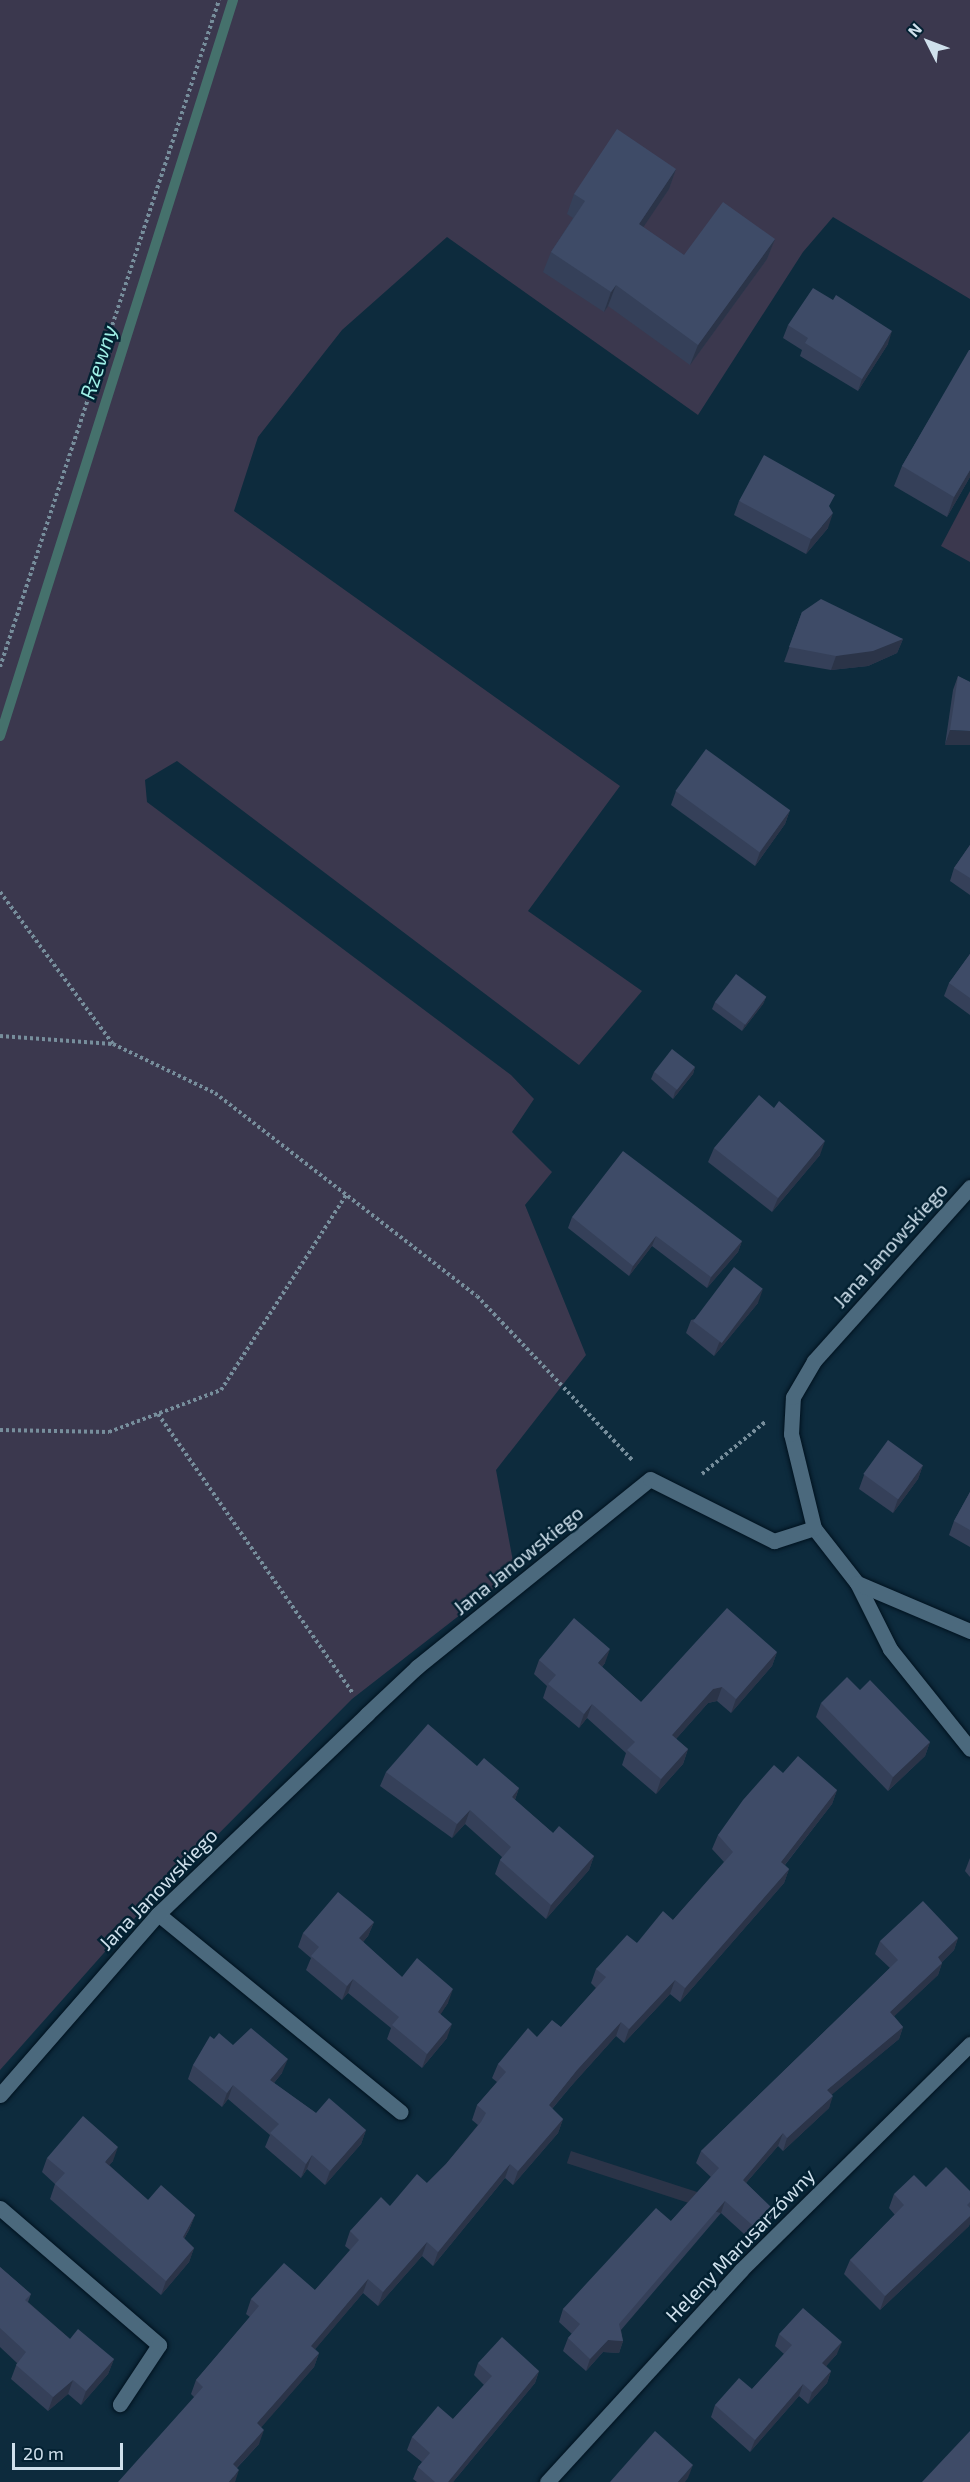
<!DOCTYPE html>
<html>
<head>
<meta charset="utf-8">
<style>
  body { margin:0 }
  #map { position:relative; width:970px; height:2482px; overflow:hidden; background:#0d2b3d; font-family:"Exo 2",sans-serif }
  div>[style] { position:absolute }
  .green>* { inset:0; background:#3b384e }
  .stream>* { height:10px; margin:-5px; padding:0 5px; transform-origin:5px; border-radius:5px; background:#45716c }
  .path>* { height:4px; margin-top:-2px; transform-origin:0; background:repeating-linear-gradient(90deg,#778e9c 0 3px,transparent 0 6px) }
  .roads { filter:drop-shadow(0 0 2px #00121f) drop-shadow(0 0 2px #00121f) }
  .lane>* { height:15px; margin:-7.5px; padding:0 7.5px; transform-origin:7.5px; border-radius:7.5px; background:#4b697d }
  .street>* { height:15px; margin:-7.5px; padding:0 7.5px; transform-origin:7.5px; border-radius:7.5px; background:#4b697d }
  .wall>* { inset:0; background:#354059 }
  .shaded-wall>* { inset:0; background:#2b3448; transform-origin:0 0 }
  .building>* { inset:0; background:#3e4b67; transform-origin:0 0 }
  span { translate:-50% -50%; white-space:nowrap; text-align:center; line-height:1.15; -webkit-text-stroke:5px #032132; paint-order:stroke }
  .street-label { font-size:20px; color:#cfe0ec }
  .water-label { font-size:21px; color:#a0f0e7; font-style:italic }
  .north { position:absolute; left:898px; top:12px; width:60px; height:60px; -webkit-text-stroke:4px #032132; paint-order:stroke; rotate:312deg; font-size:16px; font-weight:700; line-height:24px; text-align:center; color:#cfe0ec }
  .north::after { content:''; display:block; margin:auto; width:21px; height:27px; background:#cfe0ec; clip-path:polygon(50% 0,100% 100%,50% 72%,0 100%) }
  .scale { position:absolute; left:12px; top:2443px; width:111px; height:27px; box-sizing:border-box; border:3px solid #cfe0ec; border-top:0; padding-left:8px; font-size:18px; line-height:21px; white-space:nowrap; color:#cfe0ec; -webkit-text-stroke:4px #032132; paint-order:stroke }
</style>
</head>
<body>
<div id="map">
  <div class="green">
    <i style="clip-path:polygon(0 0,970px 0,970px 299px,833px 217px,803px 252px,698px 415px,447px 237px,342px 330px,258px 437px,234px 511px,620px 786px,528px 911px,642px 991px,579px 1065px,177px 761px,145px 780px,147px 802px,511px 1075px,534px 1099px,512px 1132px,552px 1172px,525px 1205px,586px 1355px,496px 1470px,515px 1572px,352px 1699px,135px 1918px,0 2070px)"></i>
    <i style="clip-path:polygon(970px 491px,970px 562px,941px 546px)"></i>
  </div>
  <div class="stream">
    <i style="left:0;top:736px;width:772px;rotate:-72.43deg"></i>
  </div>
  <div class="path">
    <i style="left:0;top:667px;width:702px;rotate:-71.82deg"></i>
    <i style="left:0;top:892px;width:189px;rotate:53.4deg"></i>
    <i style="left:113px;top:1044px;width:113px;rotate:25.7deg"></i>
    <i style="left:215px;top:1093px;width:331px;rotate:37.8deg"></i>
    <i style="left:477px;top:1296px;width:227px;rotate:46.6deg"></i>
    <i style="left:0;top:1036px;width:113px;rotate:4deg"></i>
    <i style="left:158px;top:1414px;width:341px;rotate:55.1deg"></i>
    <i style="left:0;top:1430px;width:109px;rotate:1.1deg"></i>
    <i style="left:109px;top:1432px;width:120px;rotate:-20.6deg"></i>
    <i style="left:221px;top:1390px;width:232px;rotate:-57.3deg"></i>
    <i style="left:702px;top:1474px;width:82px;rotate:-39.5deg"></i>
  </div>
  <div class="roads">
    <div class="lane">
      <i style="left:158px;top:1914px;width:313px;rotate:39.2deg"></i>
      <i style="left:0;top:2208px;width:210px;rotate:40.7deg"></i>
      <i style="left:159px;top:2345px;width:71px;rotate:123.5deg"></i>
    </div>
    <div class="street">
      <i style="left:814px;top:1528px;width:70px;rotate:52deg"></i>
      <i style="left:857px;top:1583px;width:74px;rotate:63.4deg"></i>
      <i style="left:890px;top:1649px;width:128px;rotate:51.3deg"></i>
      <i style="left:857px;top:1583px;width:123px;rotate:23deg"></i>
      <i style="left:0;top:2095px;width:240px;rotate:-48.9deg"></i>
      <i style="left:158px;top:1914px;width:289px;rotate:-43.7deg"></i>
      <i style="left:367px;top:1714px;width:69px;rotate:-43.2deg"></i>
      <i style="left:417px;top:1667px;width:299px;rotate:-38.9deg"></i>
      <i style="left:650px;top:1479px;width:139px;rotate:26.6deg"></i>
      <i style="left:774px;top:1541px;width:42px;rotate:-18deg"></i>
      <i style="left:814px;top:1528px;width:97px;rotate:-103.7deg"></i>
      <i style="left:791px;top:1434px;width:37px;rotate:-87deg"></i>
      <i style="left:793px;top:1397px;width:42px;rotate:-59.7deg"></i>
      <i style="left:814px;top:1361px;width:234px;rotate:-48.1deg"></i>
      <i style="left:547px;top:2482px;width:287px;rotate:-47.5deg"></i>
      <i style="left:741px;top:2270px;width:322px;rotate:-44.6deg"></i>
    </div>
  </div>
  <div class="wall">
    <i style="clip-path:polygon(676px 169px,669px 189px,643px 227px,684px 255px,775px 239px,767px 259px,690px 365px,608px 306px,604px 312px,543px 272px,551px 252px,573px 218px,567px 214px,574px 194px)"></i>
    <i style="clip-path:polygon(788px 325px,888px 344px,858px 391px,800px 356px,802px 350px,783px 338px)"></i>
    <i style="clip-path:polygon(970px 350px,970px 477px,947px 517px,894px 486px,902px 466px)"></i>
    <i style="clip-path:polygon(739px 501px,828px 528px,806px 554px,734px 515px)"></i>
    <i style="clip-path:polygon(802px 612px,903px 639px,897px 653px,868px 666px,831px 670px,784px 662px)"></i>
    <i style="clip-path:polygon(958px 676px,970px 682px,945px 745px,953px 690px)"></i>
    <i style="clip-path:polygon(676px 791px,790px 810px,785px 824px,755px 866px,671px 805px)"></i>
    <i style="clip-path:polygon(970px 845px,970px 895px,950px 881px,954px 868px)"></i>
    <i style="clip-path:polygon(970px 954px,970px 1015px,944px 996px,949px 983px)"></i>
    <i style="clip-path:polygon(766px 997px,763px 1004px,742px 1031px,712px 1009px,715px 1002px)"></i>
    <i style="clip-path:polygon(695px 1067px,693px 1074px,673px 1099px,651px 1079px,654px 1072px)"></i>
    <i style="clip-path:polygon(714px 1148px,820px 1155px,772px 1212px,708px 1162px)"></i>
    <i style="clip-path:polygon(572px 1217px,742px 1241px,738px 1252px,707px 1288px,652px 1246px,629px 1276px,568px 1228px)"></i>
    <i style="clip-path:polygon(758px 1303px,714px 1356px,686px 1333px,691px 1320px)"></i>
    <i style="clip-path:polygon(923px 1465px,918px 1479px,893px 1513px,859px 1489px,864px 1475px)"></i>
    <i style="clip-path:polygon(970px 1492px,970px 1547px,949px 1535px,954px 1521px)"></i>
    <i style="clip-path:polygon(777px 1652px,772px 1666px,731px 1713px,717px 1701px,708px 1703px,676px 1739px,688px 1749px,683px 1764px,656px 1794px,622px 1765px,626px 1753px,587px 1718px,579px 1728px,543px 1698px,547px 1686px,534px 1674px,539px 1660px,605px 1663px,602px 1667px,641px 1702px)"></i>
    <i style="clip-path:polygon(821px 1703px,930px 1742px,925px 1756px,888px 1791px,816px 1717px)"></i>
    <i style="clip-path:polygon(477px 1766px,519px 1788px,515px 1800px,553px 1833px,594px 1856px,589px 1870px,546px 1919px,495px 1874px,500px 1860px,502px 1857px,465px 1824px,452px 1838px,380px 1786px,386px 1772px)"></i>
    <i style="clip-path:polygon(783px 1773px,837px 1790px,832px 1804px,785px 1865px,789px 1869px,784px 1883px,680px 2002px,670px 1994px,624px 2043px,616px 2036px,572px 2085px,552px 2109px,563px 2119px,558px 2133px,513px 2185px,505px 2178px,433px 2266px,422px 2256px,378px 2306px,363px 2293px,315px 2349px,319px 2353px,314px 2367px,261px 2427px,259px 2444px,237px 2468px,235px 2482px,194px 2397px,191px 2394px,196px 2380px,250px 2317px,246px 2314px,251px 2299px,315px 2290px,350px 2250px,345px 2246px,350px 2231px,427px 2183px,446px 2164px,478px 2125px,472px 2120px,477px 2105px,497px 2082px,492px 2078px,498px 2064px,537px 2037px,561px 2027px,596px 1988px,591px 1983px,596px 1969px,673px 1920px,724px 1862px,712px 1849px,718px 1835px)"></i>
    <i style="clip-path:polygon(970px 1858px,970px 1877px,965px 1871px)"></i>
    <i style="clip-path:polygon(374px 1922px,368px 1936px,363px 1942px,402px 1977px,448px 2003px,440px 2014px,447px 2038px,422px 2068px,387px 2039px,391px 2028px,348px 1993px,342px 2000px,306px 1970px,311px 1958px,298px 1947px,303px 1933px)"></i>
    <i style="clip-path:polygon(958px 1938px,954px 1950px,942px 1962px,942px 1963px,938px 1975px,894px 2016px,903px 2027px,899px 2039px,832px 2094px,829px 2108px,783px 2151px,778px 2146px,746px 2183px,777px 2213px,772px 2225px,754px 2243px,721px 2213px,621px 2330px,623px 2341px,619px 2353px,603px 2352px,586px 2371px,563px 2351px,568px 2338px,572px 2334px,559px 2322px,563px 2309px,671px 2221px,711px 2177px,696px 2163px,701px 2151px,890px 1968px,875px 1954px,880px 1941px)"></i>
    <i style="clip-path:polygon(233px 2045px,282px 2073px,274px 2083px,316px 2113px,366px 2130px,361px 2144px,325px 2185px,307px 2169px,301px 2178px,265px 2147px,270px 2135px,228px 2099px,222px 2107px,188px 2079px,193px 2065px)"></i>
    <i style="clip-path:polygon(47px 2158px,113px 2161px,109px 2165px,148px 2200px,195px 2215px,189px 2230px,184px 2239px,194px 2248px,189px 2262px,161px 2295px,50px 2199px,55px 2184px,42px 2172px)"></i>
    <i style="clip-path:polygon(926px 2187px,970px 2191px,970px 2223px,969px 2226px,880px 2310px,844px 2274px,850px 2260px,895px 2215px,889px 2208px,894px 2194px)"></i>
    <i style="clip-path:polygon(0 2267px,31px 2294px,28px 2302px,70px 2339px,114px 2359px,108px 2374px,81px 2405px,68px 2394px,48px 2411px,11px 2379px,17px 2363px,0 2347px)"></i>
    <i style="clip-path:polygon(779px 2334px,837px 2354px,826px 2366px,831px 2371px,827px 2383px,808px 2404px,799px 2396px,750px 2452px,711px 2417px,715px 2405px,752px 2389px,784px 2354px,775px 2346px)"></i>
    <i style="clip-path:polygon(478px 2363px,539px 2371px,535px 2383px,453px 2482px,417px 2482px,413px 2479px,418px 2467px,422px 2462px,407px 2450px,412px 2437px,453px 2419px,484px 2385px,474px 2375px)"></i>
  </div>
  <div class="shaded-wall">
    <i style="clip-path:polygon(676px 169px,669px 189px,632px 244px,639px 224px)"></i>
    <i style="clip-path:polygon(775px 239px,767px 259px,690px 365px,698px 345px)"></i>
    <i style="clip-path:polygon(616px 285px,608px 306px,604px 312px,611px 292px)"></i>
    <i style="clip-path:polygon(892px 331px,888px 344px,858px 391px,862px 379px)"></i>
    <i style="clip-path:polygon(970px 470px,970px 477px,947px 517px,954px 497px)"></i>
    <i style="clip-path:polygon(833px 513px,828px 528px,806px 554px,811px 539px)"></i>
    <i style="clip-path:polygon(903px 639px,897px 653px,868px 666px,831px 670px,836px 656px)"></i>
    <i style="clip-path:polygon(950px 730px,970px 731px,970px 745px,945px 745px)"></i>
    <i style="clip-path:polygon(790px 810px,785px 824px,755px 866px,760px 852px)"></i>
    <i style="clip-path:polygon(766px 997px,763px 1004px,742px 1031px,745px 1024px)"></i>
    <i style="clip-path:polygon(695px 1067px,693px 1074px,673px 1099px,675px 1092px)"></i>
    <i style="clip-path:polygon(825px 1141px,820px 1155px,772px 1212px,778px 1198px)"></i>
    <i style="clip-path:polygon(656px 1236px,652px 1246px,629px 1276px,633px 1266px)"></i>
    <i style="clip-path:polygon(742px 1241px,738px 1252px,707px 1288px,711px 1277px)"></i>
    <i style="clip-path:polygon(763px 1289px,758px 1303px,714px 1356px,719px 1343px)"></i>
    <i style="clip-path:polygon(923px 1465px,918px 1479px,893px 1513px,898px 1499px)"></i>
    <i style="clip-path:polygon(610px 1649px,605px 1663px,593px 1677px,598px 1663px)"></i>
    <i style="clip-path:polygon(777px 1652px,772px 1666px,731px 1713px,736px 1699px)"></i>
    <i style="clip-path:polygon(722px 1687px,717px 1701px,708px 1703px,667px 1749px,672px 1735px,713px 1689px)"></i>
    <i style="clip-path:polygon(592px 1704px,587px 1718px,579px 1728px,584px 1714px)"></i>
    <i style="clip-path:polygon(930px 1742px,925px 1756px,888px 1791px,893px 1777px)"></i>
    <i style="clip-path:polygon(688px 1749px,683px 1764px,656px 1794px,661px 1779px)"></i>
    <i style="clip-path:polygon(519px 1788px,514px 1802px,512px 1797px)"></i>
    <i style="clip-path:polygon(837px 1790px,832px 1804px,776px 1876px,781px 1862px)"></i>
    <i style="clip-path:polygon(470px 1810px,465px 1824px,452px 1838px,457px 1824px)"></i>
    <i style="clip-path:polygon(594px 1856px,589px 1870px,546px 1919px,551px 1905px)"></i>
    <i style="clip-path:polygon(789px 1869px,784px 1883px,680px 2002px,685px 1988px)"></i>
    <i style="clip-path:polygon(374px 1922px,368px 1936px,354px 1952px,359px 1938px)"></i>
    <i style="clip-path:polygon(958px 1938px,954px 1950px,934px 1970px,938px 1957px)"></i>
    <i style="clip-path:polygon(942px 1963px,938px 1975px,886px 2024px,890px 2012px)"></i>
    <i style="clip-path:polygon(353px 1979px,348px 1993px,342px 2000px,347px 1986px)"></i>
    <i style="clip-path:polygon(675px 1980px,670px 1994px,624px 2043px,629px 2029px)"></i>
    <i style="clip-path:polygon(453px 1989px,448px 2003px,433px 2026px,438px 2012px)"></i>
    <i style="clip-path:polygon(621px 2022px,616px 2036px,572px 2085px,543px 2119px,549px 2105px,577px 2070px)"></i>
    <i style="clip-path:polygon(452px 2024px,447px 2038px,422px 2068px,427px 2054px)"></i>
    <i style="clip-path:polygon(903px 2027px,899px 2039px,823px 2102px,827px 2090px)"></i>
    <i style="clip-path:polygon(288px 2059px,282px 2073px,265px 2094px,270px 2080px)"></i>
    <i style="clip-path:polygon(233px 2085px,228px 2099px,222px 2107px,227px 2093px)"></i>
    <i style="clip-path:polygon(833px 2096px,829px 2108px,783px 2151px,787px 2138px)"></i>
    <i style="clip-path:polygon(563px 2119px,558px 2133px,513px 2185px,518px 2171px)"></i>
    <i style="clip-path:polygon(366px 2130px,361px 2144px,325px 2185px,330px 2171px)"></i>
    <i style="clip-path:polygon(783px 2133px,778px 2146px,738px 2192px,743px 2180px)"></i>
    <i style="clip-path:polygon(118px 2147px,113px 2161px,100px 2176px,105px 2162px)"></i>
    <i style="clip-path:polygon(312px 2155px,307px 2169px,301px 2178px,306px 2164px)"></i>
    <i style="clip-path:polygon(510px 2164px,505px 2178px,433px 2266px,438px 2252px)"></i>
    <i style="left:725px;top:2201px;width:13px;height:162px;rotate:108deg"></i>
    <i style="clip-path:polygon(777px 2213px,772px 2225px,754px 2243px,759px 2231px)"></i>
    <i style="clip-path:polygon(195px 2215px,189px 2230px,177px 2251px,183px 2237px)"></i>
    <i style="clip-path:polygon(970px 2216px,970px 2223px,969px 2226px,880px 2310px,885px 2296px)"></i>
    <i style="clip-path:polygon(427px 2242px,422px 2256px,378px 2306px,383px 2292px)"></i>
    <i style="clip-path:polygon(194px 2248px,189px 2262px,161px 2295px,166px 2281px)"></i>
    <i style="clip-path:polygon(368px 2279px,363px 2293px,306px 2360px,311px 2346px)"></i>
    <i style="clip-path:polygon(608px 2340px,623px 2341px,619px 2353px,603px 2352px,586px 2371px,590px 2359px)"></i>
    <i style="clip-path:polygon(842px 2342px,837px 2354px,818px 2375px,822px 2363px)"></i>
    <i style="clip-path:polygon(319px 2353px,314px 2367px,252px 2438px,257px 2423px)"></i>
    <i style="clip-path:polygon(114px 2359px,108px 2374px,81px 2405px,86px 2391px)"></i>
    <i style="clip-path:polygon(539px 2371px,535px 2383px,453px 2482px,448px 2482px)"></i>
    <i style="clip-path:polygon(831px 2371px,827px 2383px,808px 2404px,812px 2392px)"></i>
    <i style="clip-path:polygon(73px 2380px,68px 2394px,48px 2411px,53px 2397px)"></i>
    <i style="clip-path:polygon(803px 2384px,799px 2396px,750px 2452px,755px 2440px)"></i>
    <i style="clip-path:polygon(264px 2430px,259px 2444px,227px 2478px,233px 2464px)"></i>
    <i style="clip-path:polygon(693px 2465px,688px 2478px,685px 2482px,678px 2482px)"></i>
    <i style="clip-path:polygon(239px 2470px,235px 2482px,229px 2482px)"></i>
  </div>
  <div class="building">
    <i style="clip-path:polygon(617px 129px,676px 169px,639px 224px,684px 255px,723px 202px,775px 239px,698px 345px,616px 285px,611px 292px,551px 252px,585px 201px,574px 194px)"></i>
    <i style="clip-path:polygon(813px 288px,833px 300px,836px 295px,892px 331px,862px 379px,805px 343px,808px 338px,788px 325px)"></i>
    <i style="clip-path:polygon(969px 350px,970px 350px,970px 470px,954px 497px,902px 466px)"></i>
    <i style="clip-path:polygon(764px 455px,835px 495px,829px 506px,833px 513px,811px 539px,739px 501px)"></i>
    <i style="clip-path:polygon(821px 599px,903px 639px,873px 651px,836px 656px,789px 647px,802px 612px)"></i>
    <i style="clip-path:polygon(958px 676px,970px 682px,970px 731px,950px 730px)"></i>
    <i style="left:706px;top:749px;width:104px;height:52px;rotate:36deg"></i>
    <i style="clip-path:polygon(970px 845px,970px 878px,954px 868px)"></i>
    <i style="clip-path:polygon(970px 954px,970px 998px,949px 983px)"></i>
    <i style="left:736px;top:974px;width:38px;height:35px;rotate:37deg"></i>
    <i style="left:672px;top:1049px;width:29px;height:29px;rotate:38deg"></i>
    <i style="clip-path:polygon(759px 1095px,774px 1108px,779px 1101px,825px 1141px,778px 1198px,714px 1148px)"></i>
    <i style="clip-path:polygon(623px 1151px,742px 1241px,711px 1277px,656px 1236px,633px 1266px,572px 1217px)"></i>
    <i style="left:734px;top:1267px;width:36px;height:68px;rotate:37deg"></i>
    <i style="left:888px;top:1440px;width:43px;height:42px;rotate:36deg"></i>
    <i style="clip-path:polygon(970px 1492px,970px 1530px,954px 1521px)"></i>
    <i style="clip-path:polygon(727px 1608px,777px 1652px,736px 1699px,722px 1687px,713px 1689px,672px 1735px,688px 1749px,661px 1779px,627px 1750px,635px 1742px,592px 1704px,584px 1714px,548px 1684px,556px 1675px,539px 1660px,574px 1618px,610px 1649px,598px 1663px,641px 1702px)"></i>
    <i style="clip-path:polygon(847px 1677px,860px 1690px,870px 1680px,930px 1742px,893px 1777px,821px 1703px)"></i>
    <i style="clip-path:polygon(428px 1724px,477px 1766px,484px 1758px,519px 1788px,512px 1797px,553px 1833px,559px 1826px,594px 1856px,551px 1905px,500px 1860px,511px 1847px,470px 1810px,457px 1824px,386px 1772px)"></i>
    <i style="clip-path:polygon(798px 1756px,837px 1790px,781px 1862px,789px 1869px,685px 1988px,675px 1980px,629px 2029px,621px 2022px,577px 2070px,549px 2105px,563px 2119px,518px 2171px,510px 2164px,438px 2252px,427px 2242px,383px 2292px,368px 2279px,311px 2346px,319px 2353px,257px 2423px,264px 2430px,233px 2464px,239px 2470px,229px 2482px,118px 2482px,203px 2387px,196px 2380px,259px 2306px,251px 2299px,284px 2263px,315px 2290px,359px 2240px,350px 2231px,381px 2197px,390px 2206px,417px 2174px,427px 2183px,446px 2164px,481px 2122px,486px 2113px,477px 2105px,506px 2072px,498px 2064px,528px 2028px,537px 2037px,552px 2020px,561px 2027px,606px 1977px,596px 1969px,627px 1935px,637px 1943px,663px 1911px,673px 1920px,733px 1852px,718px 1835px,743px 1800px,774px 1765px,783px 1773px)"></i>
    <i style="clip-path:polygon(338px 1892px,374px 1922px,359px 1938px,402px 1977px,417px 1958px,453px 1989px,438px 2012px,452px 2024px,427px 2054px,392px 2025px,399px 2017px,353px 1979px,347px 1986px,311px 1956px,319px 1947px,303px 1933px)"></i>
    <i style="clip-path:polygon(923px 1901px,958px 1938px,938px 1957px,942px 1963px,890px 2012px,903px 2027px,827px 2090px,833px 2096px,787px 2138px,783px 2133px,743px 2180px,777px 2213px,759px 2231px,725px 2201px,619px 2324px,623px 2341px,608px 2340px,590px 2359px,568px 2338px,580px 2324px,563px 2309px,656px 2208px,671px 2221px,719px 2168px,701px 2151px,898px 1960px,880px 1941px)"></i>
    <i style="clip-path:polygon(251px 2028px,288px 2059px,270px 2080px,316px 2113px,329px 2098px,366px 2130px,330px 2171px,312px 2155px,306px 2164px,270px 2133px,279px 2124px,233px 2085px,227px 2093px,193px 2065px,210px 2036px,214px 2039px,219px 2033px,233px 2045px)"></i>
    <i style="clip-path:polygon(83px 2116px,118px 2147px,105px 2162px,148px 2200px,161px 2185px,195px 2215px,183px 2237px,194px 2248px,166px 2281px,55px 2184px,65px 2173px,47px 2158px)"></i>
    <i style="clip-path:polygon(946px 2167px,970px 2191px,970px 2202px,967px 2205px,970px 2208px,970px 2216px,885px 2296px,850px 2260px,904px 2205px,894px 2194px,914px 2175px,926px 2187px)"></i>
    <i style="clip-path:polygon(0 2267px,31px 2294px,25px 2300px,70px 2339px,78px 2329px,114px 2359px,86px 2391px,73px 2380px,53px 2397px,16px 2365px,26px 2352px,0 2328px)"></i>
    <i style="clip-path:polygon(803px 2308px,842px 2342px,822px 2363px,831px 2371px,812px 2392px,803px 2384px,755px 2440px,715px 2405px,739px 2378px,752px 2389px,792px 2345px,779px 2334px)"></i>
    <i style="clip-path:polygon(502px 2337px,539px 2371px,448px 2482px,435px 2482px,418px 2467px,430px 2453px,412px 2437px,438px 2406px,453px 2419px,492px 2376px,478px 2363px)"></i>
    <i style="clip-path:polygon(655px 2431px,693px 2465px,678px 2482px,610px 2482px)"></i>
    <i style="clip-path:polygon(970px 2431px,970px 2482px,922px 2482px)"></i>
  </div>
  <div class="street-label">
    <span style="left:890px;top:1245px;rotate:-48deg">Jana Janowskiego</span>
    <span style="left:518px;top:1560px;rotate:-39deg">Jana Janowskiego</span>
    <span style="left:158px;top:1889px;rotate:-46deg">Jana Janowskiego</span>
    <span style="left:740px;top:2245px;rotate:-46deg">Heleny Marusarzówny</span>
  </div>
  <div class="water-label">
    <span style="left:98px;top:362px;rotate:-72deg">Rzewny</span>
  </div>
  <div class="north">N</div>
  <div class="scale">20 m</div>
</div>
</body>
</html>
